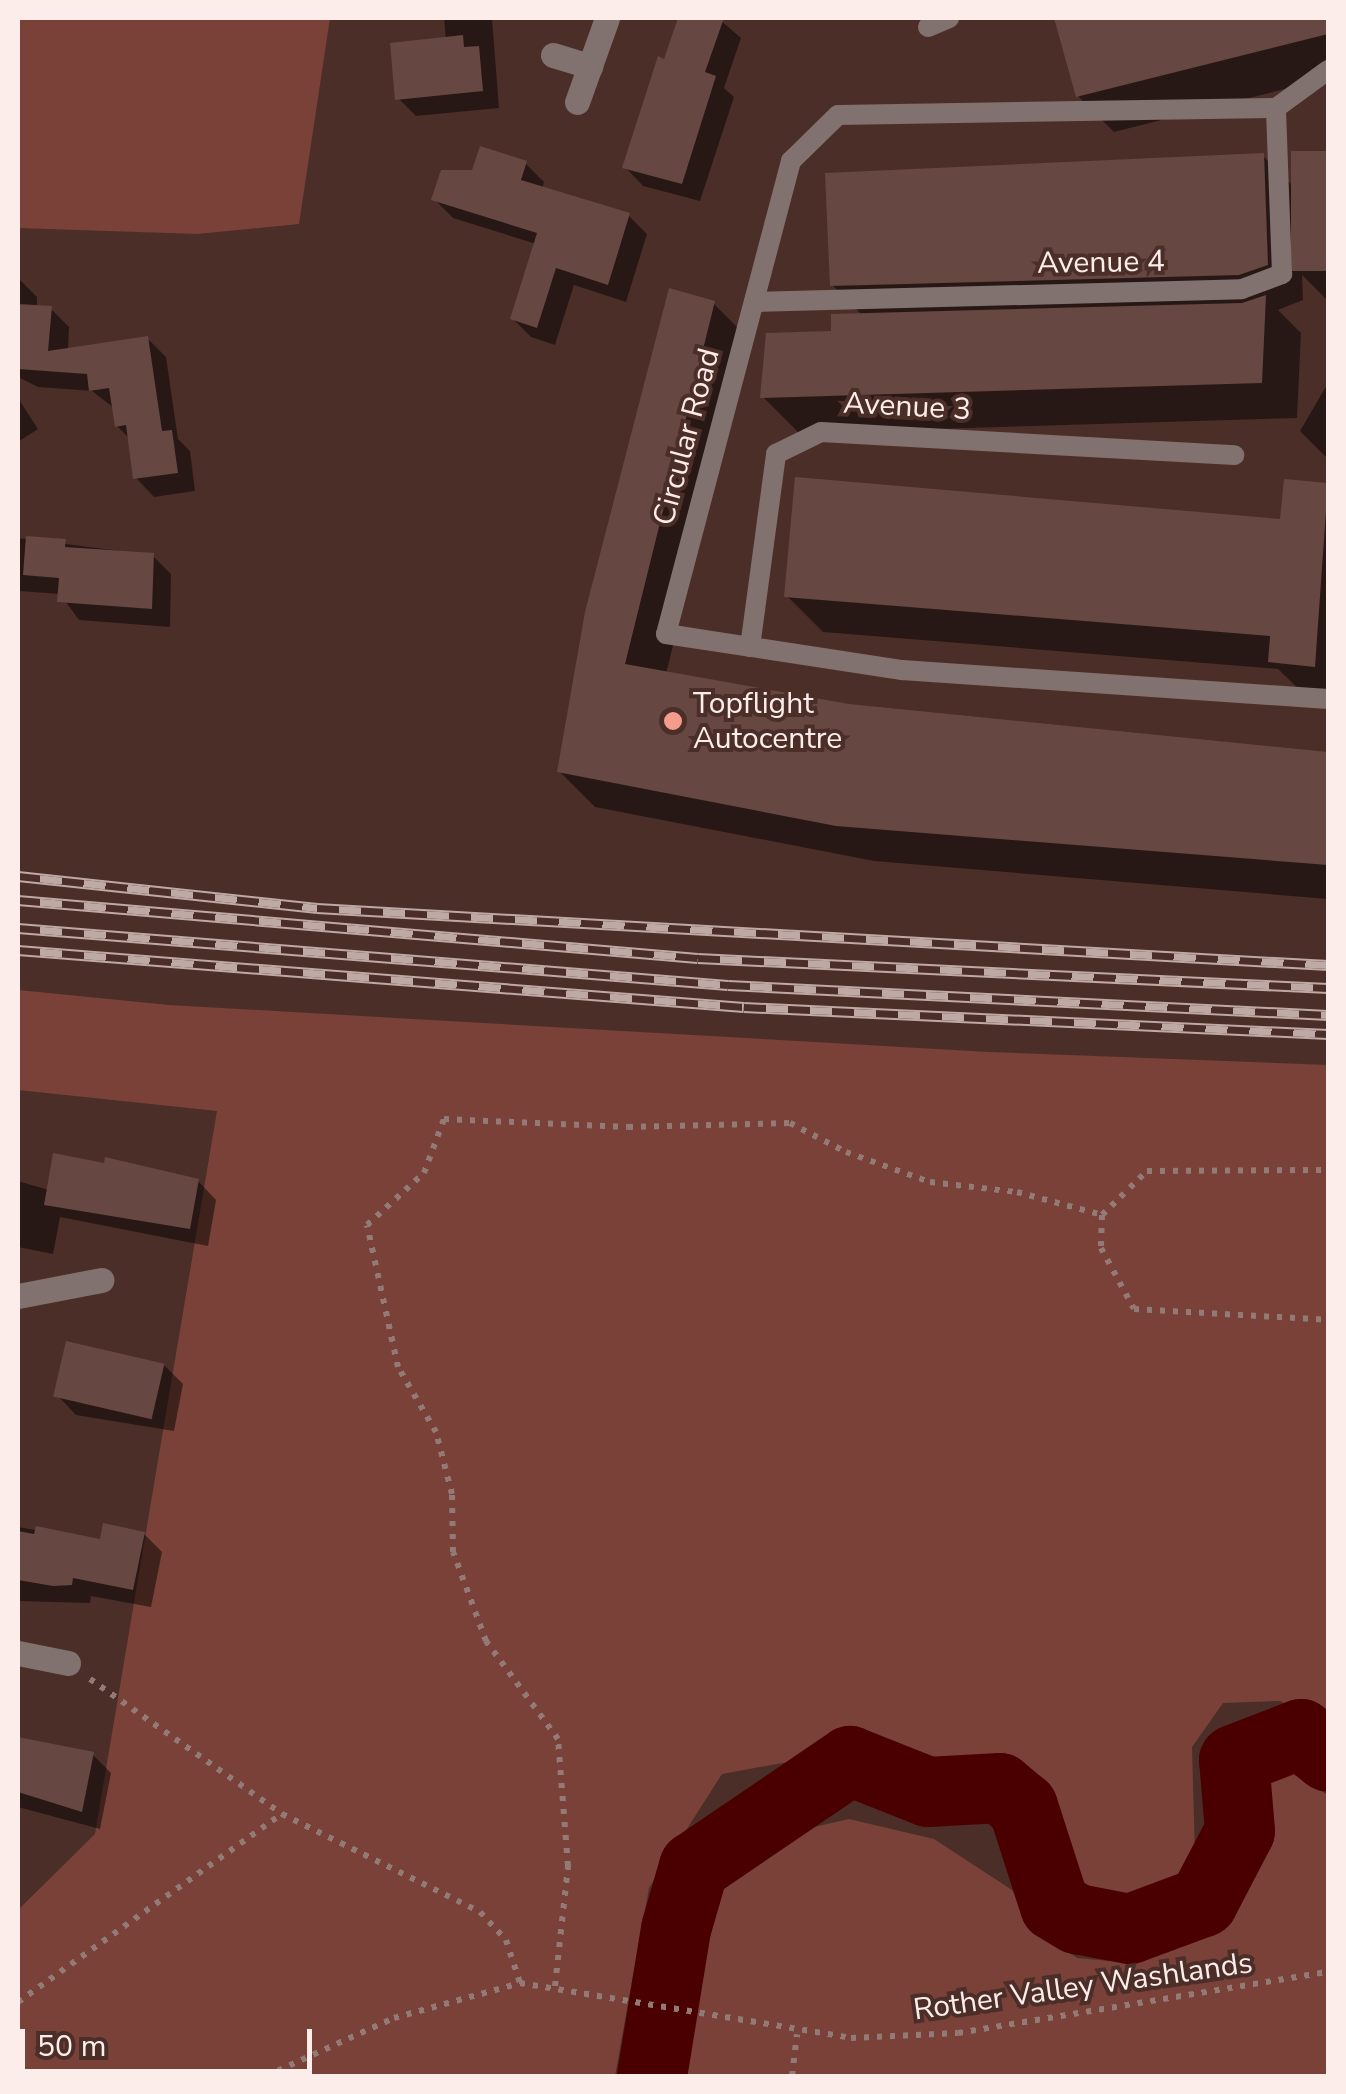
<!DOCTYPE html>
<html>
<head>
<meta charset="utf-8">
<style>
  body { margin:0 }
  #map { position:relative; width:1346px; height:2094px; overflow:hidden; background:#4c2e29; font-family:"Nunito Sans",sans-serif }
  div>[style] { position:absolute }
  .green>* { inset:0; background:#794138 }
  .shadow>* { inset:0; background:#0007 }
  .river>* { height:70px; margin:-35px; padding:0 35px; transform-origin:35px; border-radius:35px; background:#4b0000 }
  .building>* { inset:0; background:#674741; transform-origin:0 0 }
  .path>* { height:6px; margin-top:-3px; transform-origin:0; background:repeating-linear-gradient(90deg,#937a76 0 5px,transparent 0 13px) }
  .lane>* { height:20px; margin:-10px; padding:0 10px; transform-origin:10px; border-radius:10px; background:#82726f }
  .street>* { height:25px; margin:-12.5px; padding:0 12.5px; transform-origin:12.5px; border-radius:12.5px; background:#82726f }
  .rail>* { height:11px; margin-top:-5.5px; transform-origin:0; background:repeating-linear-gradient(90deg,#4c2e29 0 22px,#bea9a5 0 44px); box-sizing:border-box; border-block:2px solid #bea9a5 }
  .dots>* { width:28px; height:28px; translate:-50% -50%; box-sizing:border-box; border:5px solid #4c2e29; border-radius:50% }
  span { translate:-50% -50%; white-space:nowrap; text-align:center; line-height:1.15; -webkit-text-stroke:8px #4c2e29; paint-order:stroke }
  .street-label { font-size:30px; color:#fdedea }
  .poi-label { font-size:30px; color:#fdedea }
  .left { translate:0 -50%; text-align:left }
  .frame { position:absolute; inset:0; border:20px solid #fdedea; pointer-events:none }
  .scale { position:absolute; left:20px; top:2029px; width:292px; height:45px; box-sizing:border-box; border:5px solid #fdedea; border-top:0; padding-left:12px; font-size:30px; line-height:35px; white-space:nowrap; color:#fdedea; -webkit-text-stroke:8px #4c2e29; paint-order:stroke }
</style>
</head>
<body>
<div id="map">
  <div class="green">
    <i style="clip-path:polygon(18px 18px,330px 18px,299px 224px,197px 234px,18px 228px)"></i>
    <i style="clip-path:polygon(18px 990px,169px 1005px,989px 1052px,1328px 1065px,1328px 1727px,1280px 1701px,1223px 1703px,1192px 1747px,1195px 1855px,1179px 1885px,1122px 1896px,1084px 1886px,1051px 1840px,1042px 1794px,897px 1766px,853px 1750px,722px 1774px,649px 1888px,615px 2076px,18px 2076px,18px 1910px,95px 1834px,217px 1111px,18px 1090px)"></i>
    <i style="clip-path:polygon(1286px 1770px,1328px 1795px,1328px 2076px,672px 2076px,715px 1884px,771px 1837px,849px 1819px,934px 1839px,1012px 1890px,1032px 1927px,1077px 1958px,1121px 1962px,1216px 1918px,1254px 1844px,1254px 1786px,1260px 1776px)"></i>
  </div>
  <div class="shadow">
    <i style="clip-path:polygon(444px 18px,492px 18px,499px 108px,416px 116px,398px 98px,446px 40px)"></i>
    <i style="clip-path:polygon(681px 18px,718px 18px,741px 38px,724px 88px,734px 97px,700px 201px,643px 186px,625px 167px)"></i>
    <i style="clip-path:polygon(1079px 18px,1328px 18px,1328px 78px,1114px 132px,1078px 96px,1059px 23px)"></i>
    <i style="clip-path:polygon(1328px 154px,1328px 301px,1302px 275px,1303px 300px,1278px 310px,1301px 333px,1297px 418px,799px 433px,763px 397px,862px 315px,832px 285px,1263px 156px,1295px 188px,1294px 155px)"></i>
    <i style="clip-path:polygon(526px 164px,544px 182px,542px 189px,628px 215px,647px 234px,626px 302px,574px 285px,555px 345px,531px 337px,513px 319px,536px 244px,453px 218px,434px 199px,474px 172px)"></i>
    <i style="clip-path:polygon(18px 278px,37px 297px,37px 308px,51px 309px,69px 327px,68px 351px,148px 339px,166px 357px,178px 439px,190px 451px,195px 491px,154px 497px,136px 478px,130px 439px,117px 426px,114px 408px,92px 391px,38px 387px,18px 377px)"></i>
    <i style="clip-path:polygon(713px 303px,749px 339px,666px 674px,849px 707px,1328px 753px,1328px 899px,874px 861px,595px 807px,559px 771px)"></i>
    <i style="clip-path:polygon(1328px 383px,1328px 459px,1300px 431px)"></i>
    <i style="clip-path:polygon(18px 398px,38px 429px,18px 442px)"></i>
    <i style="clip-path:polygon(1287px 481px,1328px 486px,1328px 699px,1307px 697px,1278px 669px,823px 632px,787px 596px,1282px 522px)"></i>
    <i style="clip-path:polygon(18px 538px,152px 555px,171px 574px,170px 627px,79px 620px,60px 594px,19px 591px,18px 605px)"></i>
    <i style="clip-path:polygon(18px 1181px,49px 1190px,198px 1181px,216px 1200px,208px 1246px,60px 1217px,53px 1254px,18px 1247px)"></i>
    <i style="clip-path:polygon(164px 1365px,183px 1384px,174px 1431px,76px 1415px,58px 1396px)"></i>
    <i style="clip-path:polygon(18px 1527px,102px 1542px,144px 1534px,162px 1552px,151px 1607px,91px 1596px,90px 1603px,18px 1601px)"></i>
    <i style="clip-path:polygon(18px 1739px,93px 1755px,111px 1773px,100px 1829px,18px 1807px)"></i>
  </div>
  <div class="river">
    <i style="left:652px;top:2076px;width:149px;rotate:-80.7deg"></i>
    <i style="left:676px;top:1929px;width:65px;rotate:-73.8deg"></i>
    <i style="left:694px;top:1867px;width:189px;rotate:-34.2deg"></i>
    <i style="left:850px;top:1761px;width:84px;rotate:21.7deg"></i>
    <i style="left:928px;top:1792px;width:72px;rotate:-3.2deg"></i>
    <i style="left:1000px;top:1788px;width:30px;rotate:40deg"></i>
    <i style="left:1023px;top:1807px;width:104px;rotate:72.1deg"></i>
    <i style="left:1055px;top:1906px;width:26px;rotate:31deg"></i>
    <i style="left:1077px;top:1919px;width:54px;rotate:10.7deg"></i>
    <i style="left:1130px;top:1929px;width:78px;rotate:-20.3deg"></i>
    <i style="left:1203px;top:1902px;width:80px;rotate:-62.5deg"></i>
    <i style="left:1240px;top:1831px;width:71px;rotate:-94.8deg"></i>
    <i style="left:1234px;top:1760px;width:72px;rotate:-21.2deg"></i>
    <i style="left:1301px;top:1734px;width:35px;rotate:40deg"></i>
  </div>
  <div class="building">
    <i style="clip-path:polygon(678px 18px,724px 18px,705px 72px,716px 76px,682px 184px,622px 168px,658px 56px,664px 59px)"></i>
    <i style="clip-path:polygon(1054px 18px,1328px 18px,1328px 34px,1076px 97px)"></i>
    <i style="clip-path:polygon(463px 35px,464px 47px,479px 46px,483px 91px,395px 100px,390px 43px)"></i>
    <i style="clip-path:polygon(480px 146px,527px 161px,521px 180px,630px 213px,608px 285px,556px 268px,537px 328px,510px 319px,537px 233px,431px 200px,441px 170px,472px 170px)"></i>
    <i style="left:1328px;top:151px;width:120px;height:37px;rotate:90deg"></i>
    <i style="clip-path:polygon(1264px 153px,1268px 265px,1239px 275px,830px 286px,825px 173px)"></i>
    <i style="clip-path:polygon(669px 288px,715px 301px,625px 664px,849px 704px,1328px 752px,1328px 865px,836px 826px,557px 772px,585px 612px)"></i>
    <i style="clip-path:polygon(1266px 295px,1262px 383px,760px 398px,766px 333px,831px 331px,831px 314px,1242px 303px)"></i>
    <i style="clip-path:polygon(18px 304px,52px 306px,48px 351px,148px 336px,162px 431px,172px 430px,178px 473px,133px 479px,126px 425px,115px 427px,109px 388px,89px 391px,87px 374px,18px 369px)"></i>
    <i style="clip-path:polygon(795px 477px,1280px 519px,1284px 479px,1328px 483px,1315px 667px,1268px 662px,1270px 636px,784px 597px)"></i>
    <i style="clip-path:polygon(26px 536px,66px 539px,65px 547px,154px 553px,152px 609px,57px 602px,59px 578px,23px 575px)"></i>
    <i style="clip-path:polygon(53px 1153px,104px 1163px,105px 1157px,199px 1179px,190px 1229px,44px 1205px)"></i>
    <i style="left:66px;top:1341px;width:101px;height:57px;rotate:13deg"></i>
    <i style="clip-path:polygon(103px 1523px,145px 1532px,133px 1590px,73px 1578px,72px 1585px,53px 1586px,18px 1580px,18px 1531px,34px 1534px,36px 1526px,100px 1539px)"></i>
    <i style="clip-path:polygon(18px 1737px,94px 1752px,82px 1812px,18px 1792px)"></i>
  </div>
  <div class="path">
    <i style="left:18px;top:19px;width:1px;rotate:-90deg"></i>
    <i style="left:1102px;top:1215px;width:33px;rotate:92deg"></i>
    <i style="left:1101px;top:1248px;width:69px;rotate:61.6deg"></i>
    <i style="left:1134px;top:1309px;width:194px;rotate:3.2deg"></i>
    <i style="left:90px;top:1679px;width:235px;rotate:35.1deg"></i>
    <i style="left:282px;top:1814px;width:221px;rotate:26.3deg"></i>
    <i style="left:480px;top:1912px;width:38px;rotate:47deg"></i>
    <i style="left:506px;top:1940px;width:45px;rotate:72deg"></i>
    <i style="left:555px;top:1986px;width:121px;rotate:-83.8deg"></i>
    <i style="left:568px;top:1866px;width:127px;rotate:-94.5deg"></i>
    <i style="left:558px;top:1739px;width:122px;rotate:-126.3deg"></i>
    <i style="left:486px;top:1641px;width:95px;rotate:-110.3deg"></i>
    <i style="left:453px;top:1552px;width:58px;rotate:-91deg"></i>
    <i style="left:452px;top:1494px;width:64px;rotate:-104.5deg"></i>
    <i style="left:436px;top:1432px;width:75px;rotate:-120.3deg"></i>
    <i style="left:398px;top:1367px;width:145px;rotate:-102.3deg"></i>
    <i style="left:367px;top:1225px;width:77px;rotate:-42.4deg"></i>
    <i style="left:424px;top:1173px;width:58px;rotate:-69.7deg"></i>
    <i style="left:444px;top:1119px;width:184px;rotate:2.5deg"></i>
    <i style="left:628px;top:1127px;width:162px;rotate:-1.4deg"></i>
    <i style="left:790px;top:1123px;width:63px;rotate:27.4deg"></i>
    <i style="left:846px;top:1152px;width:89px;rotate:19.7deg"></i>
    <i style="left:930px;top:1182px;width:88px;rotate:6.6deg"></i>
    <i style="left:1017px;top:1192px;width:88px;rotate:15.1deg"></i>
    <i style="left:1102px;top:1215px;width:63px;rotate:-44.4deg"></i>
    <i style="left:1147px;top:1171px;width:181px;rotate:-0.3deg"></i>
    <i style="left:18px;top:2002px;width:324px;rotate:-35.5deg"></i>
    <i style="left:266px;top:2076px;width:141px;rotate:-24.4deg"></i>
    <i style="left:394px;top:2018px;width:131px;rotate:-15.5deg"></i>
    <i style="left:520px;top:1983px;width:336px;rotate:9.4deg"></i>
    <i style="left:851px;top:2038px;width:107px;rotate:-2.7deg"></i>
    <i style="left:958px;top:2033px;width:375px;rotate:-9.4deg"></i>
    <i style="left:792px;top:2076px;width:42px;rotate:-83.2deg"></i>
  </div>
  <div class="lane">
    <i style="left:928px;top:27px;width:23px;rotate:-23deg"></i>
    <i style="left:1328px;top:70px;width:64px;rotate:143.8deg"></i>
    <i style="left:1276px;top:108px;width:438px;rotate:179.1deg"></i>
    <i style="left:838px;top:115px;width:66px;rotate:135.6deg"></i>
    <i style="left:791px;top:161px;width:489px;rotate:104.8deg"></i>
    <i style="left:666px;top:634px;width:239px;rotate:8.7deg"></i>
    <i style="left:902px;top:670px;width:427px;rotate:3.9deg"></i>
    <i style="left:754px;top:302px;width:488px;rotate:-1.5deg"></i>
    <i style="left:1242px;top:289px;width:43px;rotate:-20.6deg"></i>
    <i style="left:1282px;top:274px;width:166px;rotate:-92.1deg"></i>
    <i style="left:750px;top:647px;width:195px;rotate:-82.3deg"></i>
    <i style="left:776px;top:454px;width:50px;rotate:-26.1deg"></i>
    <i style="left:821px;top:432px;width:414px;rotate:3.2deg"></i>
  </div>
  <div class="street">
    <i style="left:553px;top:55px;width:39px;rotate:17deg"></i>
    <i style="left:577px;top:102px;width:89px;rotate:-70.3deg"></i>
    <i style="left:18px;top:1296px;width:85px;rotate:-10.9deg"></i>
    <i style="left:18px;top:1653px;width:51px;rotate:11.3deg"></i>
  </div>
  <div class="rail">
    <i style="left:18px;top:876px;width:301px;rotate:6.1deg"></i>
    <i style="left:317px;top:908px;width:1013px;rotate:3.23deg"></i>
    <i style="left:18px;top:900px;width:682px;rotate:4.88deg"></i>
    <i style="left:698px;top:958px;width:631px;rotate:2.73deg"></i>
    <i style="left:18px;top:928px;width:712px;rotate:4.59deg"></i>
    <i style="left:728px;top:985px;width:601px;rotate:2.86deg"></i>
    <i style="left:18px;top:950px;width:728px;rotate:4.49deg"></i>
    <i style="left:744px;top:1007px;width:585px;rotate:2.65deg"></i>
  </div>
  <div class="dots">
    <i style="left:673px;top:721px;background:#f59d8d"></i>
  </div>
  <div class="street-label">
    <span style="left:1101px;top:263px;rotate:-1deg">Avenue 4</span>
    <span style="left:907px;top:407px;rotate:3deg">Avenue 3</span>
    <span style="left:687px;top:437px;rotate:-75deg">Circular Road</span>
    <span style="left:1083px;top:1987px;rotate:-8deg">Rother Valley Washlands</span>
  </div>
  <div class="poi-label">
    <span class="left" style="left:693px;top:721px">Topflight<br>Autocentre</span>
  </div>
  <div class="frame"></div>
  <div class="scale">50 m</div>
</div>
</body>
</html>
